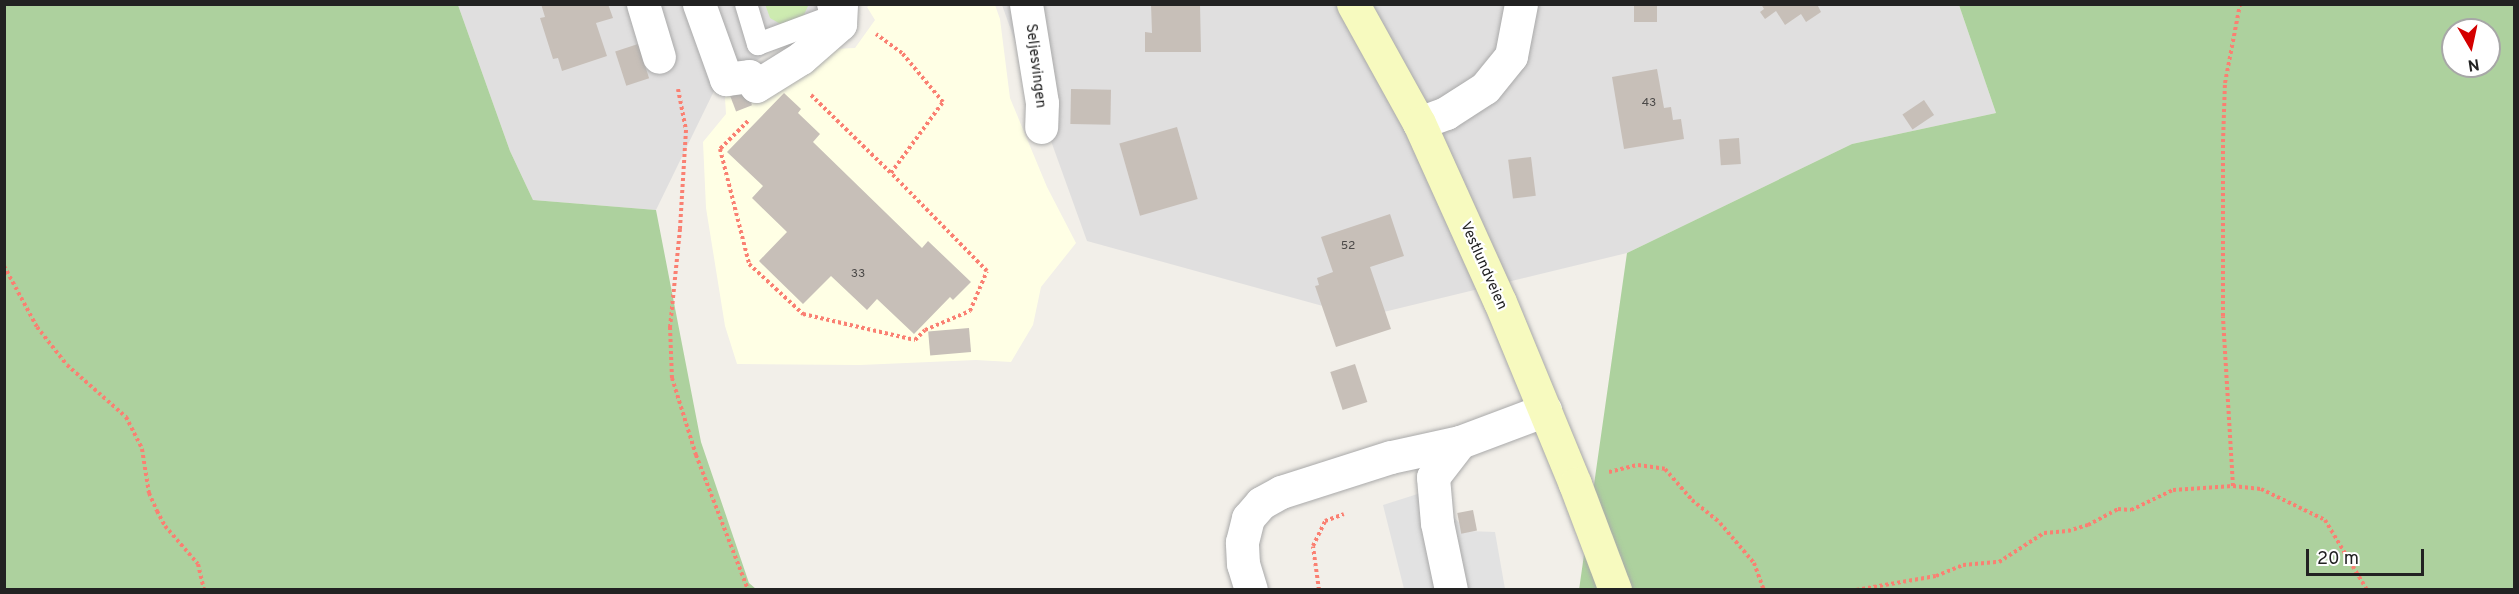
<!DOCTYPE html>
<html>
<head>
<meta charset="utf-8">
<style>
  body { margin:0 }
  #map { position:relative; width:2519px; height:594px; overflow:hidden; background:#f2efe9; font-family:Overpass,sans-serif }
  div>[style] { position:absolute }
  .residential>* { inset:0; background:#e0dfdf }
  .education>* { inset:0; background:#ffffe5 }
  .grass>* { inset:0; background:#cdebb0 }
  .forest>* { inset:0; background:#add19e }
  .parking>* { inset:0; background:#e2e2e2 }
  .building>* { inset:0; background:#c7bfb8; transform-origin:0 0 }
  .path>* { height:4px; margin-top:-2px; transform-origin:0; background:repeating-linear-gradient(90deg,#fa8072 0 3px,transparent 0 6px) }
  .roads { filter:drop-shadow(0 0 2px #a9a9a9) drop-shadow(0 0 2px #a9a9a9) }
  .lane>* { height:22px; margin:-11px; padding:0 11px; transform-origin:11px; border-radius:11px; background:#fff }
  .street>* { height:33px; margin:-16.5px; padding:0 16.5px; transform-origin:16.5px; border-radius:16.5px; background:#fff }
  .secondary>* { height:33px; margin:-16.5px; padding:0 16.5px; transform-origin:16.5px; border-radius:16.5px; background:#f7fabf }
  span { translate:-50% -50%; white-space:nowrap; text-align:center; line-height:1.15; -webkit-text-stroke:4.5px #fff; paint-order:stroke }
  .number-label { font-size:12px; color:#4b4948 }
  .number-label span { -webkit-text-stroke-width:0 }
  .street-label { font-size:15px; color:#222 }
  .frame { position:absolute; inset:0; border:6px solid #222; pointer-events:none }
  .north { position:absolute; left:2441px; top:18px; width:60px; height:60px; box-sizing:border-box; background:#fff; border:2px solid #a7a7a7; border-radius:50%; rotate:171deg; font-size:16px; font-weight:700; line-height:24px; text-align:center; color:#222 }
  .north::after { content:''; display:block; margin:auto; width:21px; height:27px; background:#d40000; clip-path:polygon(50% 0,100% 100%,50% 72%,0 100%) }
  .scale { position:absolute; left:2306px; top:549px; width:118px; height:27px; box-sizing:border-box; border:3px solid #222; border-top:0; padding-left:8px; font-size:18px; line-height:21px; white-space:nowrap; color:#222; -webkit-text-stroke:4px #fff; paint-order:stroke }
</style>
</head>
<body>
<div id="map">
  <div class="residential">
    <i style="clip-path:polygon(458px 5px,834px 5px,714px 91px,656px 210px,533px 200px,510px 151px)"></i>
    <i style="clip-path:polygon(1002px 5px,1959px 5px,1996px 113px,1852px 144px,1627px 253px,1363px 317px,1087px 241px)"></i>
  </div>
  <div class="education">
    <i style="clip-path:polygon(870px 5px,995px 5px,1000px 19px,1010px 98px,1047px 187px,1076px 243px,1041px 287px,1033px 325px,1011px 362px,976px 360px,860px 365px,737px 364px,725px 326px,706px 208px,703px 142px,726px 114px,724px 82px,832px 49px,855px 48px,875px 20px,867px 7px)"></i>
  </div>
  <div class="grass">
    <i style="clip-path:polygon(765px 4px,808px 4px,808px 6px,802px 19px,782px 25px,770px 18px)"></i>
  </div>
  <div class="forest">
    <i style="clip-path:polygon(4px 5px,458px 5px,510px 151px,533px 200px,656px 210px,701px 442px,749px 583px,756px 589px,5px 589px)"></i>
    <i style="clip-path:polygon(evenodd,1959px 5px,2514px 5px,2514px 589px,1579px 590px,1627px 253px,1852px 144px,1996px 113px,1959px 5px,2453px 30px,2489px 30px,2489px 66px,2453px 66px,2453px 30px)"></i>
  </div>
  <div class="parking">
    <i style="clip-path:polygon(1446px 485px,1449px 513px,1468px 531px,1495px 532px,1505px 589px,1404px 589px,1383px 505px)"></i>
  </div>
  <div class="building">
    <i style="clip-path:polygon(541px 4px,608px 4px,613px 18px,596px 23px,607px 56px,562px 71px,558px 58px,553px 59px,540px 18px,545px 17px)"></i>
    <i style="clip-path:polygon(1151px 4px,1200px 4px,1201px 52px,1145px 52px,1145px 32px,1152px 33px)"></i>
    <i style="left:1634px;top:4px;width:23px;height:18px"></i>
    <i style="clip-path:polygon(1761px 4px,1817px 4px,1821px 12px,1806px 22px,1801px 14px,1785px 25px,1776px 11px,1765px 19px,1760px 12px,1764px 9px)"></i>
    <i style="left:638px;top:44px;width:36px;height:24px;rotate:72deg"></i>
    <i style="clip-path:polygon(1657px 69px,1664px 108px,1671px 107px,1673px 120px,1681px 119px,1684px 139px,1624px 149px,1612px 77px)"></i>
    <i style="left:743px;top:82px;width:25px;height:17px;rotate:69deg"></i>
    <i style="left:1071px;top:89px;width:40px;height:35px;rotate:1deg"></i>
    <i style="clip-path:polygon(784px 93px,801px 109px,798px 113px,820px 134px,813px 142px,922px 248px,928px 241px,971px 282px,953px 300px,950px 297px,914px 334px,877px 299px,867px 310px,831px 276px,803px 304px,759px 261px,787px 232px,752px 198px,763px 186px,727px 152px)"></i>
    <i style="left:1924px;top:100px;width:18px;height:26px;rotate:56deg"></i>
    <i style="left:1177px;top:127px;width:75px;height:60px;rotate:74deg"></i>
    <i style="left:1739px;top:138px;width:26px;height:20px;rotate:86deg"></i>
    <i style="left:1531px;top:157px;width:39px;height:23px;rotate:83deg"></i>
    <i style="clip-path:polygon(1390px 214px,1404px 256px,1370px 267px,1391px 329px,1336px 347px,1315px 286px,1319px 285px,1317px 278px,1333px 272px,1321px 237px)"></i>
    <i style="left:969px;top:328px;width:24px;height:41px;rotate:85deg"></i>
    <i style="left:1355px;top:364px;width:40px;height:26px;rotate:72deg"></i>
    <i style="left:1473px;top:510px;width:21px;height:16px;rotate:79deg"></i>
  </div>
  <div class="path">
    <i style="left:678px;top:89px;width:42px;rotate:79deg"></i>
    <i style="left:686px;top:130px;width:99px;rotate:93.5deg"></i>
    <i style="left:680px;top:229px;width:99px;rotate:95.8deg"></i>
    <i style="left:670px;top:327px;width:51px;rotate:87.8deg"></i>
    <i style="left:672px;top:378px;width:81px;rotate:72.7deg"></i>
    <i style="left:696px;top:455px;width:145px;rotate:68.9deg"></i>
    <i style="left:811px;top:95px;width:112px;rotate:44.3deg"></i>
    <i style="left:748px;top:121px;width:40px;rotate:135deg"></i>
    <i style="left:720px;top:149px;width:119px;rotate:75.8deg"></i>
    <i style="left:749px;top:264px;width:74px;rotate:42.8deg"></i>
    <i style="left:803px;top:314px;width:115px;rotate:13.1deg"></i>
    <i style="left:915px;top:340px;width:14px;rotate:-45deg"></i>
    <i style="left:925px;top:330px;width:49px;rotate:-22.9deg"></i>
    <i style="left:970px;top:311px;width:43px;rotate:-67deg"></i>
    <i style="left:987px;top:271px;width:137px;rotate:-134.4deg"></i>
    <i style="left:891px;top:173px;width:88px;rotate:-53.8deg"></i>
    <i style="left:943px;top:102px;width:64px;rotate:-129.9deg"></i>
    <i style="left:902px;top:53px;width:32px;rotate:-144deg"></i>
    <i style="left:4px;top:266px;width:69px;rotate:61.6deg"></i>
    <i style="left:37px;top:327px;width:48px;rotate:51.7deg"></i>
    <i style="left:67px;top:365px;width:79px;rotate:41.4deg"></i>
    <i style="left:126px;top:417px;width:36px;rotate:63deg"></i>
    <i style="left:142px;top:449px;width:45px;rotate:81deg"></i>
    <i style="left:149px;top:493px;width:20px;rotate:66deg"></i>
    <i style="left:157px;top:511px;width:17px;rotate:62deg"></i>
    <i style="left:165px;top:526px;width:50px;rotate:49deg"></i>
    <i style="left:198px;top:564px;width:27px;rotate:77deg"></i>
    <i style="left:1609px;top:472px;width:30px;rotate:-14deg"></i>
    <i style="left:1638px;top:465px;width:27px;rotate:8deg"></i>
    <i style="left:1665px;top:469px;width:41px;rotate:48.9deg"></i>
    <i style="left:1692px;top:500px;width:36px;rotate:39deg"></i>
    <i style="left:1720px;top:523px;width:52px;rotate:49.6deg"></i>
    <i style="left:1754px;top:563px;width:29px;rotate:70deg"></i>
    <i style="left:2233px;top:486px;width:170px;rotate:-93.4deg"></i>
    <i style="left:2223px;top:316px;width:174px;rotate:-90deg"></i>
    <i style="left:2223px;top:142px;width:59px;rotate:-88.1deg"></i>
    <i style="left:2225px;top:83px;width:80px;rotate:-79.2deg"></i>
    <i style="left:1319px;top:590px;width:44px;rotate:-97.8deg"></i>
    <i style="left:1313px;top:546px;width:28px;rotate:-64deg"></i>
    <i style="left:1325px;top:521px;width:20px;rotate:-20deg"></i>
    <i style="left:1856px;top:590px;width:81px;rotate:-9.9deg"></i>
    <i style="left:1936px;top:576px;width:29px;rotate:-22deg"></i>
    <i style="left:1963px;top:565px;width:36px;rotate:-5deg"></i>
    <i style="left:1999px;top:562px;width:54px;rotate:-32.8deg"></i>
    <i style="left:2044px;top:533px;width:24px;rotate:-5deg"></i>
    <i style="left:2068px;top:531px;width:21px;rotate:-17deg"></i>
    <i style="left:2088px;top:525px;width:34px;rotate:-28deg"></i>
    <i style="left:2118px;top:509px;width:13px;rotate:4deg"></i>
    <i style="left:2131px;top:510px;width:47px;rotate:-25.5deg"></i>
    <i style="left:2173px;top:490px;width:60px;rotate:-3.8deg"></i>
    <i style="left:2233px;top:486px;width:28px;rotate:6deg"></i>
    <i style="left:2261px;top:489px;width:71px;rotate:25.8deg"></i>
    <i style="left:2325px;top:520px;width:82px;rotate:59deg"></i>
  </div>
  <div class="roads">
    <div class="lane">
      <i style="left:746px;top:4px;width:42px;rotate:73.3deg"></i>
      <i style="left:758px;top:44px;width:78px;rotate:-20.3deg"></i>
      <i style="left:831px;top:17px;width:13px;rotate:-103deg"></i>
    </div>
    <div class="street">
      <i style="left:643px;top:4px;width:55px;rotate:73.2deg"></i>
      <i style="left:699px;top:4px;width:80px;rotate:70.2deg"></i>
      <i style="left:726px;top:79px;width:23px;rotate:-7deg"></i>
      <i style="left:749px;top:76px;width:12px;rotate:55deg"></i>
      <i style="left:756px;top:86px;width:53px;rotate:-31.9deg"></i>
      <i style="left:801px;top:58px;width:52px;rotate:-41.1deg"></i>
      <i style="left:840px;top:24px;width:20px;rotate:-87deg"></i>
      <i style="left:1026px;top:4px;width:100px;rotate:80.8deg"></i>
      <i style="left:1042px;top:103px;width:24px;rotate:92deg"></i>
      <i style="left:1419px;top:123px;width:29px;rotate:-20deg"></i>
      <i style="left:1446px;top:113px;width:46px;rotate:-32.7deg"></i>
      <i style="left:1485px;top:88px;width:41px;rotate:-50.9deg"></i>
      <i style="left:1511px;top:56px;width:53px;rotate:-79.1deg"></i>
      <i style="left:1251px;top:590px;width:27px;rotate:-107deg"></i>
      <i style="left:1243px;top:564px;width:22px;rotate:-93deg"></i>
      <i style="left:1242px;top:542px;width:25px;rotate:-76deg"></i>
      <i style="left:1248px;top:518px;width:20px;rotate:-49deg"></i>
      <i style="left:1261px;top:503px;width:23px;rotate:-29deg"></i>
      <i style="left:1281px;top:492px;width:115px;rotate:-17.7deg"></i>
      <i style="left:1391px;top:457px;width:71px;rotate:-12.3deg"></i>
      <i style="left:1451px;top:590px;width:68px;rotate:-101.8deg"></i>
      <i style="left:1437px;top:523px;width:46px;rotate:-95deg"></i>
      <i style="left:1433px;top:477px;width:44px;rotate:-52.4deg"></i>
      <i style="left:1460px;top:442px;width:91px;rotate:-20.6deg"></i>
    </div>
    <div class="secondary">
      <i style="left:1353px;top:4px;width:136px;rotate:61deg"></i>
      <i style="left:1419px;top:123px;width:196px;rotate:65.7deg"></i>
      <i style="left:1500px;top:302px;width:197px;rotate:67.6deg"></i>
      <i style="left:1575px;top:484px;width:113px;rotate:69.3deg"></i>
    </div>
  </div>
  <div class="number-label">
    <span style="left:1649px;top:104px">43</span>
    <span style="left:1348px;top:247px">52</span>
    <span style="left:858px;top:275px">33</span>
  </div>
  <div class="street-label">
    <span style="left:1035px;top:66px;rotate:83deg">Seljesvingen</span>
    <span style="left:1483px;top:266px;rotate:66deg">Vestlundveien</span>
  </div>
  <div class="frame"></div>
  <div class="north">N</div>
  <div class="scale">20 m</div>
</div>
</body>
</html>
